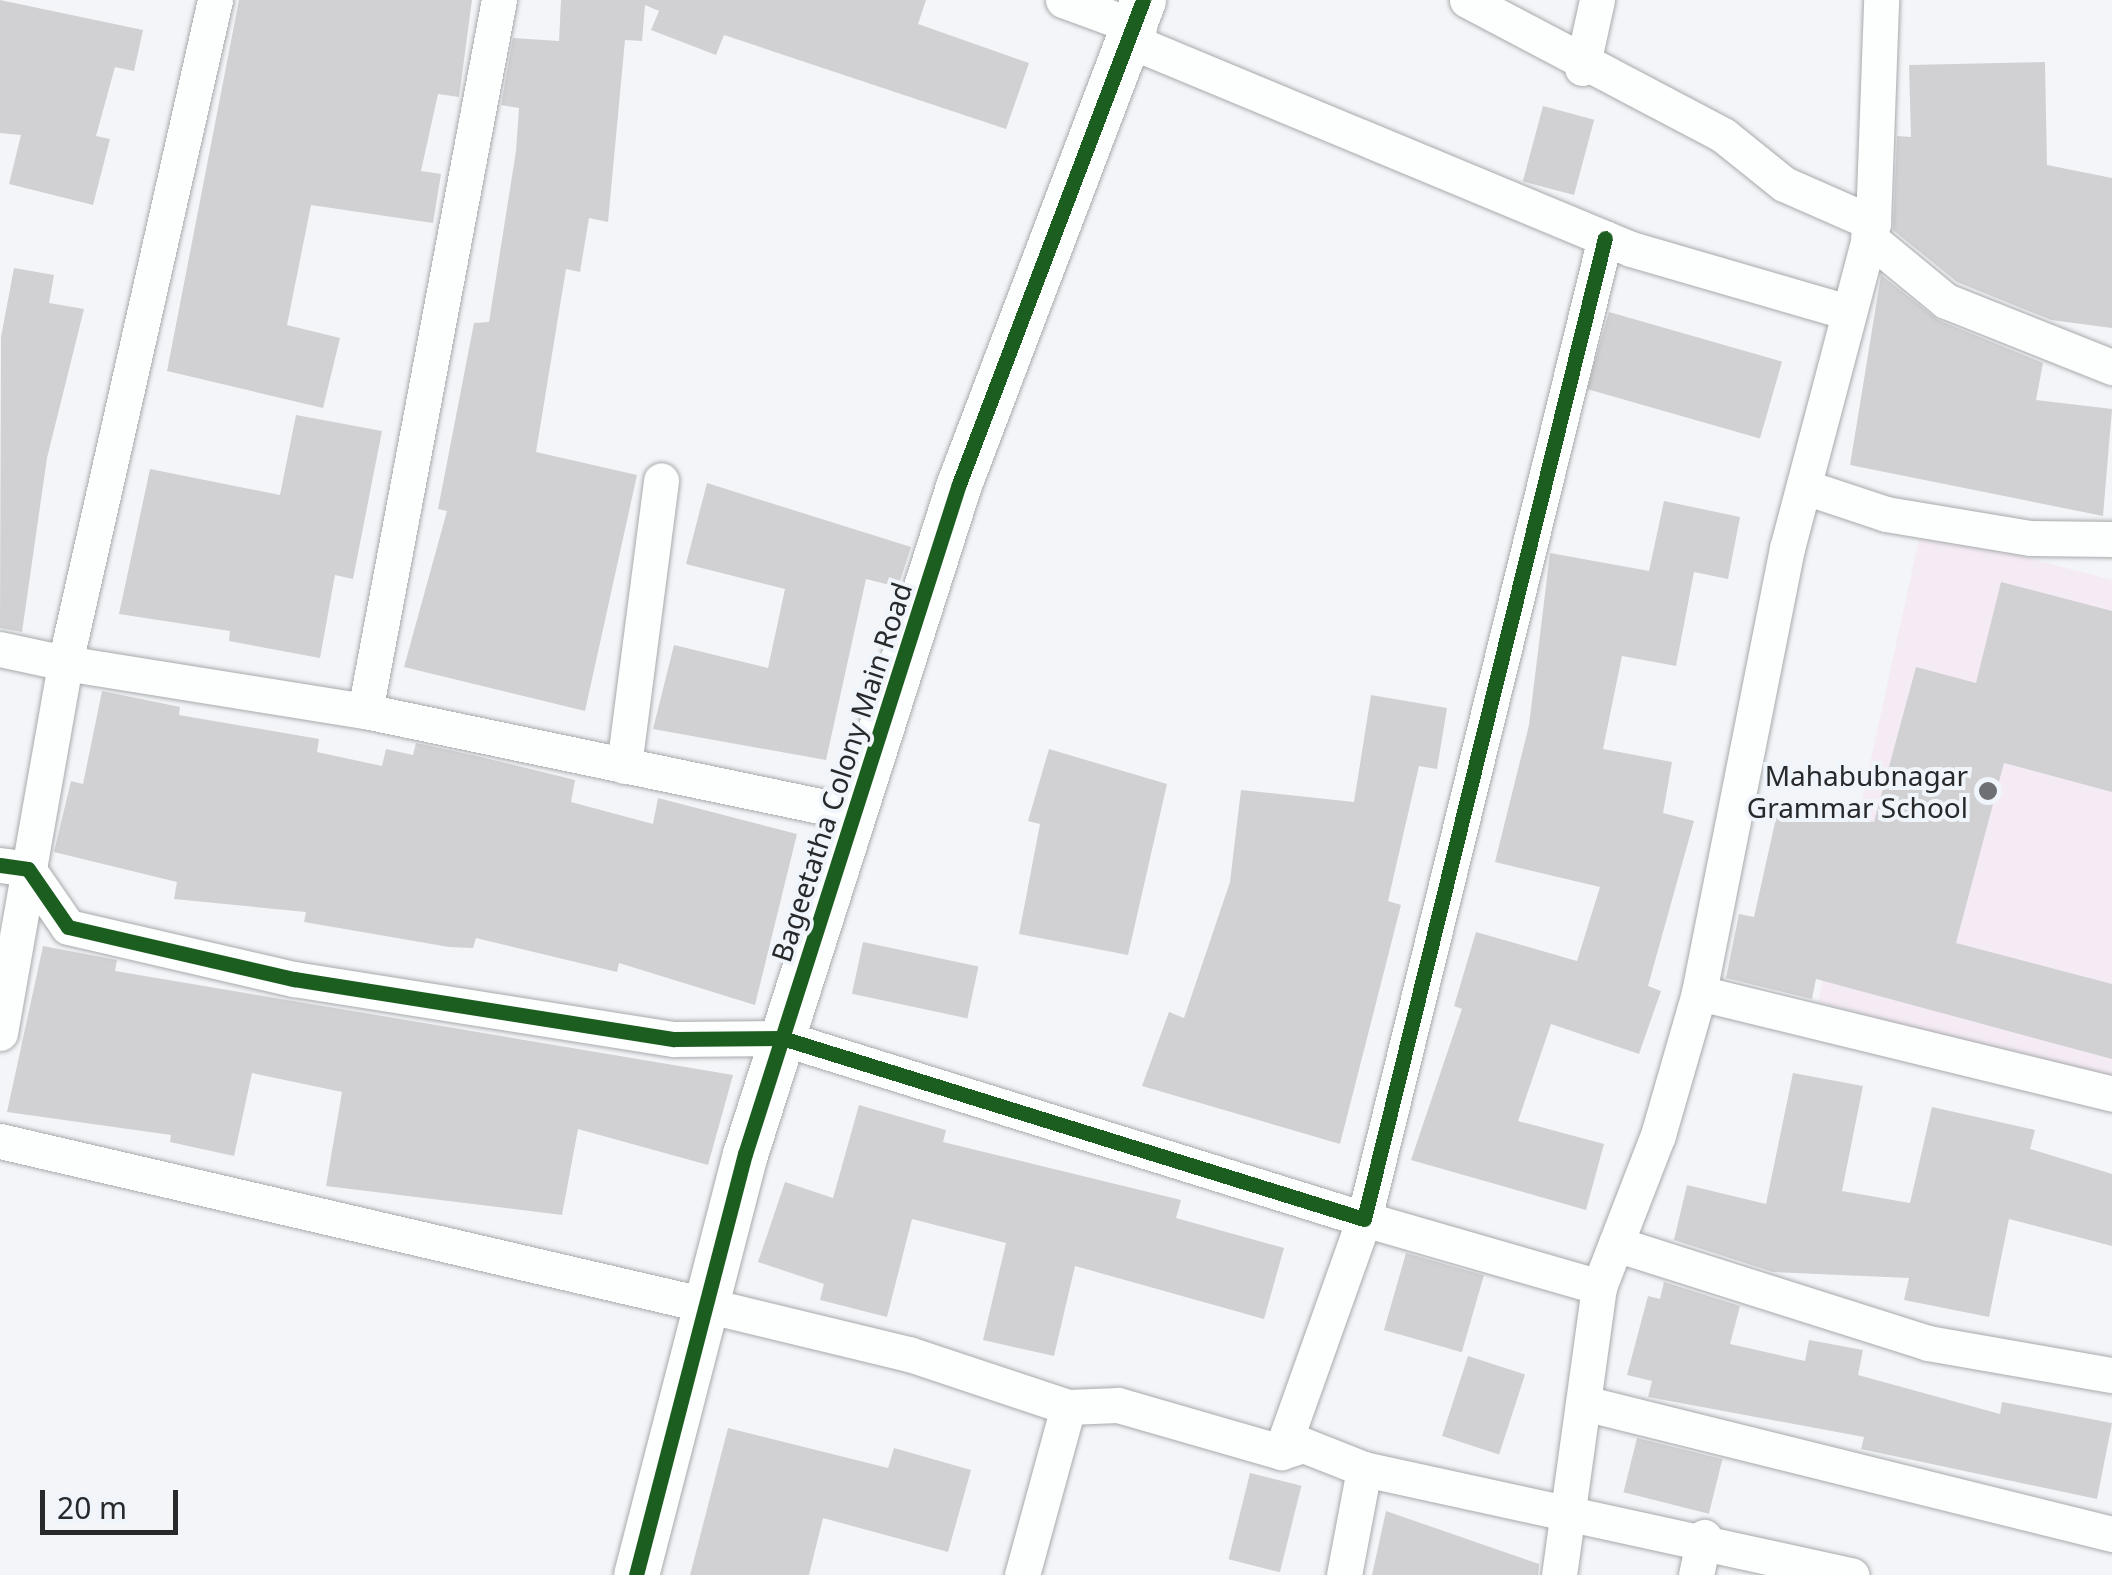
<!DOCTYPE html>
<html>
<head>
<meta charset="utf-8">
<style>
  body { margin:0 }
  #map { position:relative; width:2112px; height:1575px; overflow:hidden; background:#f3f5f8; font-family:"Noto Sans",sans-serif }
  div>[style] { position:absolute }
  .education>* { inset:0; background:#f5ebf5 }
  .building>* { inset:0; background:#d1d1d3; transform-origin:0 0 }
  .roads { filter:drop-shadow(0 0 2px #a8aaac) drop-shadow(0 0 2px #a8aaac) }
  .minor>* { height:35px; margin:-17.5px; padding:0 17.5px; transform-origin:17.5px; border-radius:17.5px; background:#fdfefe }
  .tertiary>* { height:45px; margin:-22.5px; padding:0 22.5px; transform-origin:22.5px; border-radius:22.5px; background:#fdfefe }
  .cycleway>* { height:15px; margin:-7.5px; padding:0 7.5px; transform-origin:7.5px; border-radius:7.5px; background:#1b5e20 }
  .dots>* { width:28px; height:28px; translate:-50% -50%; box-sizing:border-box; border:5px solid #f0f4fb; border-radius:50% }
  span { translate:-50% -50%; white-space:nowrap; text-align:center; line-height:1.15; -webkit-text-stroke:8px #f0f4fb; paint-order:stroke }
  .street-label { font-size:28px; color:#27292b }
  .poi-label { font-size:28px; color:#27292b }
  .right { translate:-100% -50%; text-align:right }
  .scale { position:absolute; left:40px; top:1490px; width:138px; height:45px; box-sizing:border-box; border:5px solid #27292b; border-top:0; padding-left:12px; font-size:30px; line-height:35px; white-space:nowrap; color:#27292b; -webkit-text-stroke:8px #f0f4fb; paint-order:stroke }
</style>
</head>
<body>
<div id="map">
  <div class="education">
    <i style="clip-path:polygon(1921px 530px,2112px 580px,2112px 1081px,1818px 1002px)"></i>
  </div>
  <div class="building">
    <i style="clip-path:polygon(0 0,143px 30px,134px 71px,115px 67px,96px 136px,110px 139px,93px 205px,9px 184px,21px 135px,0 133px)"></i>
    <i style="clip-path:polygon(239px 0,472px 0,459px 97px,438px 94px,421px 171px,441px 174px,433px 223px,311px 205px,287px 325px,340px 338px,323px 408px,167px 371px)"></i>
    <i style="clip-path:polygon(561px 0,926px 0,918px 24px,1029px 63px,1006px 129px,724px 35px,716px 55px,651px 30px,659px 11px,645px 5px,642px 41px,625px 40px,608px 222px,589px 218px,580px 272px,566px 269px,536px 452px,637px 475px,585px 711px,404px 667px,447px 511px,438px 509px,474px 323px,489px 322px,516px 151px,519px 108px,501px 105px,513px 38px,559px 41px)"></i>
    <i style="clip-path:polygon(2045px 62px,2047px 165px,2112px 178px,2112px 328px,2051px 320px,1957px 282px,1893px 230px,1897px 136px,1911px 137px,1909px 65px)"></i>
    <i style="left:1543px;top:106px;width:53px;height:78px;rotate:15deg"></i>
    <i style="clip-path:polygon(14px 268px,54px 275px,49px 303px,84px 309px,47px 458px,22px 632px,0 628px,1px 337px)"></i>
    <i style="clip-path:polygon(1881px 275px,1938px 320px,2043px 363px,2036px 400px,2112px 409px,2103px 516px,1850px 465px)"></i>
    <i style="left:1609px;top:312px;width:180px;height:80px;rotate:16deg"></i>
    <i style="clip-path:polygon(296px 415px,382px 431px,353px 579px,335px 575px,320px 658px,229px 641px,230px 631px,119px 614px,150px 469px,280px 495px)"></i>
    <i style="clip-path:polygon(707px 483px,911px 547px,898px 587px,866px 579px,826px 760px,653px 729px,674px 645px,768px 668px,785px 589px,686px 564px)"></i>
    <i style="clip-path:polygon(1664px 501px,1740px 517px,1728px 579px,1694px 572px,1676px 666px,1622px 656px,1603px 749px,1672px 762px,1663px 813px,1694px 821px,1648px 986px,1661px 991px,1639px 1054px,1551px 1024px,1518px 1121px,1604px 1144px,1586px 1210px,1411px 1160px,1462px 1009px,1454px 1006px,1476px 932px,1577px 961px,1600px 887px,1495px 862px,1529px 725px,1550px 553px,1649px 571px)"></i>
    <i style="clip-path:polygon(2001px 582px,2112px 611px,2112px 792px,2004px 763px,1956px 943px,2112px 984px,2112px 1059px,1816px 979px,1812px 999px,1726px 978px,1739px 914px,1754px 917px,1780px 800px,1874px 822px,1916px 667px,1976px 683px)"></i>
    <i style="clip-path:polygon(102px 691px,180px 707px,179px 715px,319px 739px,317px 752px,382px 766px,386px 749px,413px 755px,416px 743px,481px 757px,575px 780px,571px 802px,653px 824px,658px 798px,797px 834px,755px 1005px,619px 963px,617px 972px,476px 938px,473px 948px,449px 947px,304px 922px,306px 912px,174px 899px,177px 882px,54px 852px,71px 781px,83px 784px)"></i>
    <i style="clip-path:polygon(1371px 695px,1447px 708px,1437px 769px,1419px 766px,1388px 901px,1401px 905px,1340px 1144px,1142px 1086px,1169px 1012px,1184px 1018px,1230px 882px,1241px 790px,1354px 802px)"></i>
    <i style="clip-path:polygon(1049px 749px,1167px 784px,1128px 955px,1019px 934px,1040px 824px,1028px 821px)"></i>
    <i style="left:863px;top:942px;width:118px;height:53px;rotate:12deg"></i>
    <i style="clip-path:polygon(43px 946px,117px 960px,115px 971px,733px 1075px,708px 1165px,578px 1129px,562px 1215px,326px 1186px,342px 1092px,252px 1073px,234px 1156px,170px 1142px,171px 1135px,7px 1112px)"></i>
    <i style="clip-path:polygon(1793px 1073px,1863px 1086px,1842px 1191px,1910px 1203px,1932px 1107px,2035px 1130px,2030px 1149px,2112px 1174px,2112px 1246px,2009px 1219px,1989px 1317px,1904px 1300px,1909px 1278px,1773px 1272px,1674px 1240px,1687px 1185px,1766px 1204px)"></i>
    <i style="clip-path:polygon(859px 1105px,946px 1130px,943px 1142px,1181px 1200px,1176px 1218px,1284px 1248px,1264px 1319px,1075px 1266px,1054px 1356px,983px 1340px,1006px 1243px,912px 1219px,887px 1317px,820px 1300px,824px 1284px,758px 1262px,785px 1182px,833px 1198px)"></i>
    <i style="left:1406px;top:1253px;width:81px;height:80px;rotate:16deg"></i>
    <i style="clip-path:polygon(1664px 1282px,1740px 1306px,1730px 1344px,1805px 1361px,1809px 1340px,1863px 1350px,1858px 1375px,2000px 1414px,2002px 1402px,2112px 1423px,2097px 1499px,1861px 1449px,1864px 1437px,1648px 1397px,1652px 1381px,1627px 1375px,1648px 1296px,1660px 1299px)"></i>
    <i style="left:1468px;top:1356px;width:60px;height:84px;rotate:18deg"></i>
    <i style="clip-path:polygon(728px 1428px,888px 1468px,894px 1448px,971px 1470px,948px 1552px,823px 1518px,809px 1575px,690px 1575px)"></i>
    <i style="left:1637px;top:1438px;width:88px;height:56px;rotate:14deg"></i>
    <i style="left:1250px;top:1473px;width:53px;height:89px;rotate:14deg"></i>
    <i style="clip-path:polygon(1386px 1511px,1539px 1564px,1538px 1575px,1372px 1575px)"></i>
  </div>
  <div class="roads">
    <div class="minor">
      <i style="left:1063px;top:0;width:81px;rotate:20.2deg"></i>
      <i style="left:1467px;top:0;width:289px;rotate:27.8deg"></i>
      <i style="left:1723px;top:135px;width:78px;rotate:38.8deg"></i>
      <i style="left:1784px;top:184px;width:97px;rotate:23.7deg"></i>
      <i style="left:1873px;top:223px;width:336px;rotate:104.8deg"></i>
      <i style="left:1787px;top:548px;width:454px;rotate:101.2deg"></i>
      <i style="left:1699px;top:993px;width:148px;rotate:106.1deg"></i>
      <i style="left:1658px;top:1135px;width:163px;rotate:111.2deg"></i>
      <i style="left:1133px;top:42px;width:539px;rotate:22.57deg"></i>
      <i style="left:1631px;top:249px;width:226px;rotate:16.2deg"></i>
      <i style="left:1582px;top:68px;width:70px;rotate:-77.6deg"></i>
      <i style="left:1873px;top:223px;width:223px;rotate:-87.9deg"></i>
      <i style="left:1868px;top:237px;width:101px;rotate:39.4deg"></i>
      <i style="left:1946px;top:301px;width:179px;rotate:21.7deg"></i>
      <i style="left:1808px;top:488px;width:82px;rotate:18.4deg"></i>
      <i style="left:1886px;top:514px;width:146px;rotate:9.5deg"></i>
      <i style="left:2030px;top:538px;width:82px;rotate:0.7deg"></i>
      <i style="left:0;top:649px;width:66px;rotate:12.2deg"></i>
      <i style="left:65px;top:663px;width:680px;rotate:-77.25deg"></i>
      <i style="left:365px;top:711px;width:500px;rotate:11.8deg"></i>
      <i style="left:624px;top:766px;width:288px;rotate:-82.6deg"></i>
      <i style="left:0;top:865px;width:28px;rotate:8deg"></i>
      <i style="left:28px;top:869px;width:70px;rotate:55.4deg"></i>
      <i style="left:68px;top:927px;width:232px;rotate:13deg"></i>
      <i style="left:294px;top:979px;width:385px;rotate:9deg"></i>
      <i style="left:674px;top:1039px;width:108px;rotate:-0.5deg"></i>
      <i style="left:782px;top:1038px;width:609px;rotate:17.28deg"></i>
      <i style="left:1364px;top:1219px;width:1010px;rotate:-76.2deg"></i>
      <i style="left:1699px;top:993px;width:425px;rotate:13.7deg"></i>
      <i style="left:0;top:1033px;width:376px;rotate:-80deg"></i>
      <i style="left:65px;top:663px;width:304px;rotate:9.1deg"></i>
      <i style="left:365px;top:711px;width:724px;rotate:-79.33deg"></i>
      <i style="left:0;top:1141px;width:725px;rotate:13.08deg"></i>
      <i style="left:706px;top:1305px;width:209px;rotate:13.6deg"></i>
      <i style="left:909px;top:1354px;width:168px;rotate:18.4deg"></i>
      <i style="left:1068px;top:1407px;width:50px;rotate:-2.3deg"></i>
      <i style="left:1118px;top:1405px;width:170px;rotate:16.1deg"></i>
      <i style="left:1616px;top:1244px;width:327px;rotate:17.6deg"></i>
      <i style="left:1928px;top:1343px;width:187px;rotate:9.9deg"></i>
      <i style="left:1584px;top:1403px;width:544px;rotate:13.93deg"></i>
      <i style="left:1364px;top:1469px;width:499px;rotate:12.3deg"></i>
      <i style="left:1022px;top:1575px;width:174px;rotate:-74.7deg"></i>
      <i style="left:1344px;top:1575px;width:108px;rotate:-79.3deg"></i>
      <i style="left:1364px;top:1469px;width:66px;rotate:-158.5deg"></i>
      <i style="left:1303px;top:1445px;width:23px;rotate:162deg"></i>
      <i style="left:1281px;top:1452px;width:247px;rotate:-70.4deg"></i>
      <i style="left:1364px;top:1219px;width:245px;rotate:16.1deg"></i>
      <i style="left:1599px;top:1287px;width:291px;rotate:97.9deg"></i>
      <i style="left:1696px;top:1575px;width:39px;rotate:-78deg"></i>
    </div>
    <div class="tertiary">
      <i style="left:636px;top:1575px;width:435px;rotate:-75.5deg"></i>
      <i style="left:745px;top:1154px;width:703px;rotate:-72.29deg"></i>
      <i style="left:959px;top:484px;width:518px;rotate:-69.18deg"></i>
    </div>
  </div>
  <div class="cycleway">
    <i style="left:0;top:865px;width:28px;rotate:8deg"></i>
    <i style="left:28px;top:869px;width:70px;rotate:55.4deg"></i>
    <i style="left:68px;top:927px;width:232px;rotate:13deg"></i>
    <i style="left:294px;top:979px;width:385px;rotate:9deg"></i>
    <i style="left:674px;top:1039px;width:108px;rotate:-0.5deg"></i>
    <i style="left:782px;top:1038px;width:609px;rotate:17.28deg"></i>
    <i style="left:1364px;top:1219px;width:1010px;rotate:-76.2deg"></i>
    <i style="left:636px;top:1575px;width:435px;rotate:-75.5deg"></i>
    <i style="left:745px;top:1154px;width:703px;rotate:-72.29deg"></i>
    <i style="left:959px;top:484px;width:518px;rotate:-69.18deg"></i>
  </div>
  <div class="dots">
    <i style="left:1988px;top:791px;background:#6e7073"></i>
  </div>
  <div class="street-label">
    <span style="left:841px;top:772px;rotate:-72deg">Bageetatha Colony Main Road</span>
  </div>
  <div class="poi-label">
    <span class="right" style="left:1968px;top:791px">Mahabubnagar<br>Grammar School</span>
  </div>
  <div class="scale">20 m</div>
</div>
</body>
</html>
